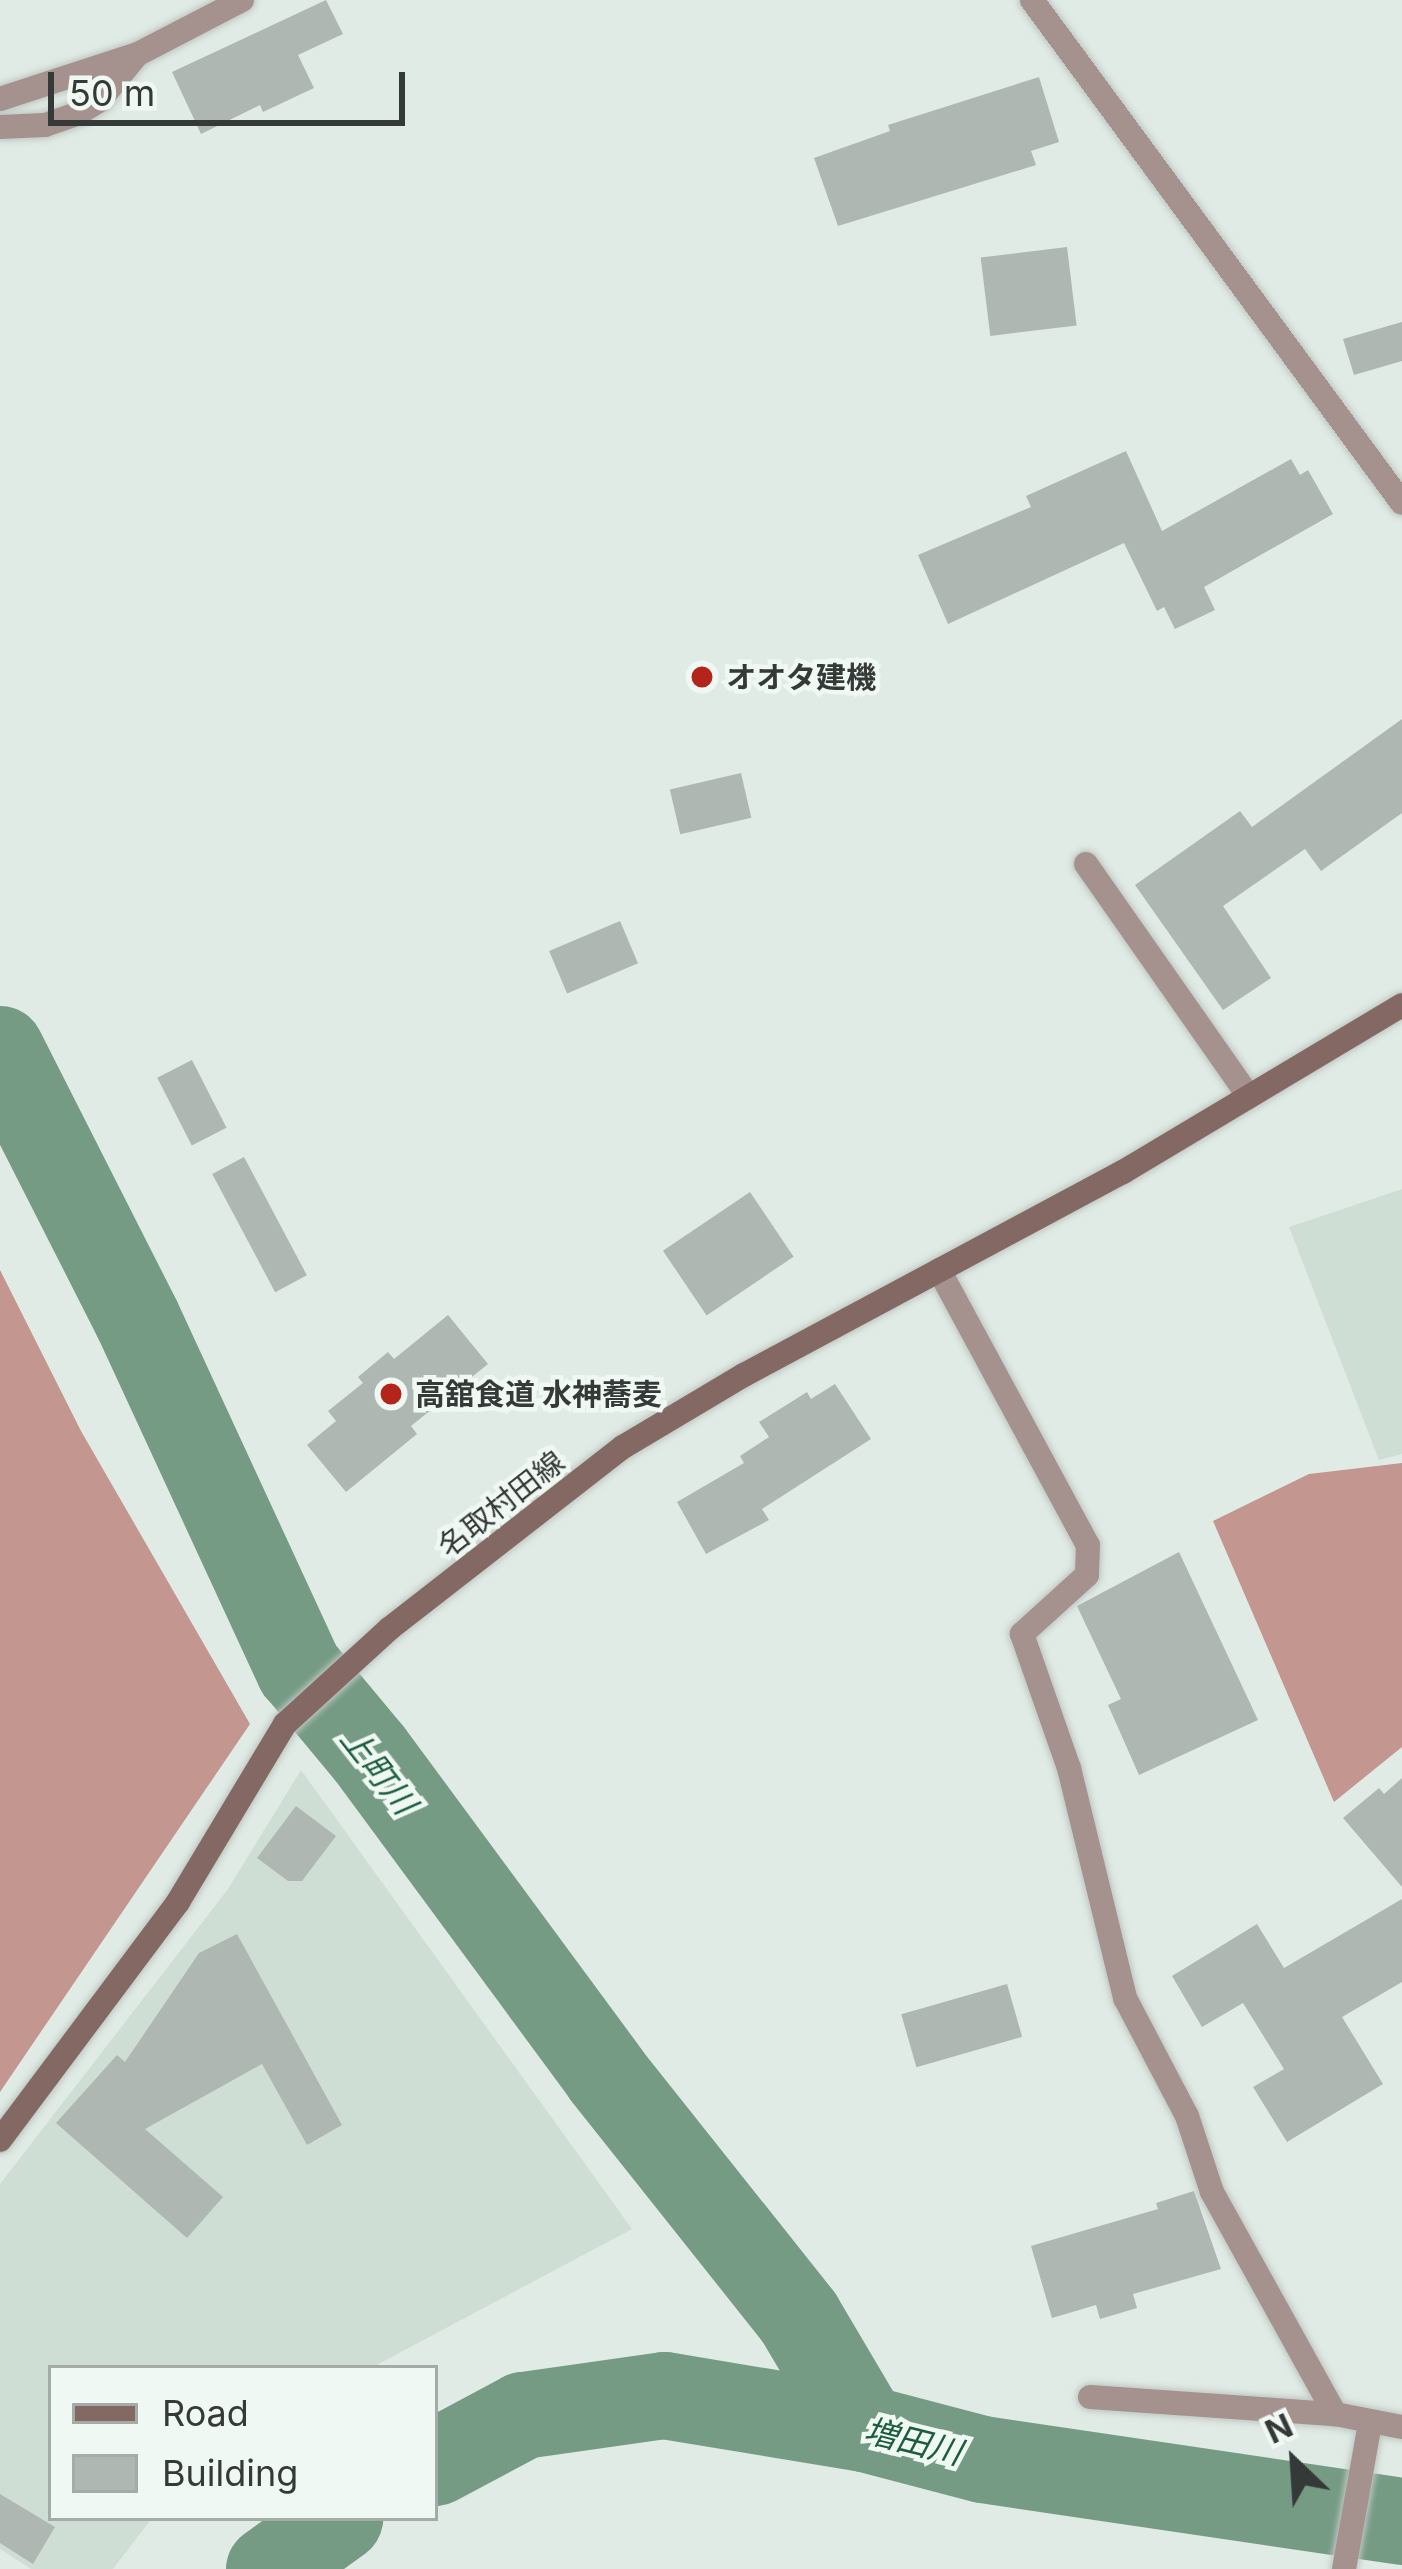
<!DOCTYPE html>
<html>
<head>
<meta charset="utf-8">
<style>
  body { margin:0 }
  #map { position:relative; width:1402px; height:2569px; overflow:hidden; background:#e1ebe5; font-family:Inter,"Noto Sans JP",sans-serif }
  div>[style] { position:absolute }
  .built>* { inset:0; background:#cfded4 }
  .forest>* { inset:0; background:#c39790 }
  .river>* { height:87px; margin:-43.5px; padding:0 43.5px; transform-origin:43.5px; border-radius:43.5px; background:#759b84 }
  .building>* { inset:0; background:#aeb7b1; transform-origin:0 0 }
  .roads { filter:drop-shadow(0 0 3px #bfc7c2) drop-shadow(0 0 3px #bfc7c2) }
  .street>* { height:24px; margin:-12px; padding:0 12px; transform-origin:12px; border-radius:12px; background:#a5918e }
  .secondary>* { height:24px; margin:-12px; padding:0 12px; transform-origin:12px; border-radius:12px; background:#846863 }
  .dots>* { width:33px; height:33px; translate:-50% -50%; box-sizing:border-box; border:6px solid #eff8f2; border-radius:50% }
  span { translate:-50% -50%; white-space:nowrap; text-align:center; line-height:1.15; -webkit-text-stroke:9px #eff8f2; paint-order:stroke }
  .poi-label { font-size:30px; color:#353937; font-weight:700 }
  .left { translate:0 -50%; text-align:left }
  .street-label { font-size:30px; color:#353937 }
  .water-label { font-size:33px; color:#1c5d3d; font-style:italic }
  .legend { position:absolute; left:48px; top:2365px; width:390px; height:156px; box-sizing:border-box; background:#eff8f2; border:3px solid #a5aca7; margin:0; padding:15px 21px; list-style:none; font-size:36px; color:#353937 }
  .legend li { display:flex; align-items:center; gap:24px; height:60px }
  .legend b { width:60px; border:3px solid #a5aca7 }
  .north { position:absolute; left:1234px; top:2401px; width:120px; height:120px; -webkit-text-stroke:9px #eff8f2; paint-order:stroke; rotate:335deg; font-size:33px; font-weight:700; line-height:48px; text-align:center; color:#353937 }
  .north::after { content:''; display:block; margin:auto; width:42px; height:54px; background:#353937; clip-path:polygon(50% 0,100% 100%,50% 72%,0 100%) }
  .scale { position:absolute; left:48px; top:72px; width:357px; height:54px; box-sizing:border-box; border:6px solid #353937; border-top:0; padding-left:15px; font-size:36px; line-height:42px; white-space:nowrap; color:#353937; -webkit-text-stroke:9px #eff8f2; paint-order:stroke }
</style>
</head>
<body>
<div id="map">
  <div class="built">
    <i style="clip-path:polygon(1402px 1189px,1402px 1454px,1379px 1460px,1289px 1227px)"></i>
    <i style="clip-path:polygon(301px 1770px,632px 2229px,371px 2368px,51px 2368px,51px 2518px,152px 2518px,113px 2569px,31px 2569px,0 2549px,0 2184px,228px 1889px)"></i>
  </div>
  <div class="forest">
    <i style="clip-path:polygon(0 1270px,81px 1431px,250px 1724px,0 2092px)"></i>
    <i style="clip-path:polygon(1402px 1463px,1402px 1747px,1334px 1802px,1213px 1521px,1309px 1474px)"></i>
  </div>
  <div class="river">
    <i style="left:0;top:1049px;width:303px;rotate:63.1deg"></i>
    <i style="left:137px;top:1319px;width:386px;rotate:65.2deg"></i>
    <i style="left:299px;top:1669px;width:109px;rotate:50.2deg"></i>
    <i style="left:369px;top:1753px;width:400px;rotate:53.6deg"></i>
    <i style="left:606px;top:2075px;width:310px;rotate:51.5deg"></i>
    <i style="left:799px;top:2318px;width:128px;rotate:59.4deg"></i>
    <i style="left:435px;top:2462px;width:100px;rotate:-28.1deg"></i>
    <i style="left:523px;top:2415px;width:142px;rotate:-8.1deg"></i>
    <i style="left:664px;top:2395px;width:203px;rotate:9.4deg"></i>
    <i style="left:864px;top:2428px;width:122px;rotate:14.7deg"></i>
    <i style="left:982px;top:2459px;width:425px;rotate:8.4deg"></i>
    <i style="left:269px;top:2569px;width:87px;rotate:-36.1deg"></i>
  </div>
  <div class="building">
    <i style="clip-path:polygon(326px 0,343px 34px,298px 55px,314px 88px,263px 112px,260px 105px,201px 134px,172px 72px)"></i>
    <i style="clip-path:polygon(1039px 77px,1059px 142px,1031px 151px,1036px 165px,838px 226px,814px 158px,890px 131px,888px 125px)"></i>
    <i style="left:1067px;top:247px;width:79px;height:87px;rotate:83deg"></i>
    <i style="clip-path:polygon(1402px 322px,1402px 361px,1354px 375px,1343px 339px)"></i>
    <i style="clip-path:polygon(1126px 451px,1162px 531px,1291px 459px,1300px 475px,1308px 470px,1333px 514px,1204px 587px,1215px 610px,1175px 629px,1164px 607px,1157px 611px,1124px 543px,948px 624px,918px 555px,1031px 507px,1026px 496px)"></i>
    <i style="clip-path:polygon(1402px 719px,1402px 813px,1321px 871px,1305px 849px,1223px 906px,1271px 978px,1223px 1010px,1135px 885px,1240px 811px,1252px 827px)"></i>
    <i style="left:741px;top:773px;width:46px;height:73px;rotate:77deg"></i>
    <i style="left:620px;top:921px;width:46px;height:77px;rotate:67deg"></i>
    <i style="left:192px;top:1060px;width:76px;height:39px;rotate:63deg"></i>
    <i style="left:244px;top:1157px;width:134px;height:36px;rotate:62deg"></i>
    <i style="left:750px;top:1192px;width:78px;height:105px;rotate:56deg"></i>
    <i style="clip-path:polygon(448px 1315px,488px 1364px,411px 1426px,417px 1434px,346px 1492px,307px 1445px,336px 1421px,328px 1411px,363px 1383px,358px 1377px,388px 1352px,394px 1359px)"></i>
    <i style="clip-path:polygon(835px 1384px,871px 1439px,762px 1509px,769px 1520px,706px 1554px,677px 1502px,744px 1463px,740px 1456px,769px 1437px,759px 1422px,807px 1392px,811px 1399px)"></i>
    <i style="clip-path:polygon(1179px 1552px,1258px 1720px,1139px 1775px,1108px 1705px,1121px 1699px,1077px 1606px)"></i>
    <i style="clip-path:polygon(1402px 1778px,1402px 1887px,1343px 1818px,1379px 1788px,1384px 1794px)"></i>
    <i style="clip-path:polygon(296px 1806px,336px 1836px,302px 1881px,288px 1881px,257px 1858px)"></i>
    <i style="clip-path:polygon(1402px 1899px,1402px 1982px,1342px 2017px,1383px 2084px,1287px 2142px,1253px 2087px,1284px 2069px,1243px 2003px,1202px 2027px,1172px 1976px,1257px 1924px,1284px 1968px)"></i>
    <i style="clip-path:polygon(237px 1934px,342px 2125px,307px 2145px,262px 2064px,145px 2129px,223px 2197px,187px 2238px,56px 2123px,117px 2055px,125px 2062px,199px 1953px)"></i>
    <i style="left:1007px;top:1984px;width:55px;height:110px;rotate:74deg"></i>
    <i style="clip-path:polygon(1194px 2191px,1221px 2269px,1133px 2294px,1137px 2308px,1100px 2319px,1096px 2305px,1052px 2318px,1031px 2246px,1158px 2209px,1156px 2203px)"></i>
    <i style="clip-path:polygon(0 2494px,55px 2527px,33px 2564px,0 2543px)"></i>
  </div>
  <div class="roads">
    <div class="street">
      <i style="left:1032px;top:0;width:624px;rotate:53.66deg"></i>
      <i style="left:0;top:99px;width:145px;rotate:-18.1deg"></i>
      <i style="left:138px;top:54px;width:117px;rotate:-27.4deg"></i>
      <i style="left:0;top:127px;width:45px;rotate:-2.5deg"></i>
      <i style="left:45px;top:125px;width:34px;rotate:-19deg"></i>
      <i style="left:77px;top:114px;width:27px;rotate:-31deg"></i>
      <i style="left:100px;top:100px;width:57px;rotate:-50.7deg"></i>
      <i style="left:1086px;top:864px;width:284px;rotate:55deg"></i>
      <i style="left:939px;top:1270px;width:313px;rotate:61.6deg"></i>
      <i style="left:1088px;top:1545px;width:30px;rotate:92deg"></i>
      <i style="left:1087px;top:1575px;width:88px;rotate:137.8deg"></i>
      <i style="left:1022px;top:1634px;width:142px;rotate:70.7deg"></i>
      <i style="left:1069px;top:1768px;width:237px;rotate:76.3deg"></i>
      <i style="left:1125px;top:1998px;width:133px;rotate:62.3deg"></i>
      <i style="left:1187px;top:2116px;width:80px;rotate:71.8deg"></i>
      <i style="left:1212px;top:2192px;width:254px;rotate:61deg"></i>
      <i style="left:1335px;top:2414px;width:68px;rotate:11deg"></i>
      <i style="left:1090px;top:2397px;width:246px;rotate:4deg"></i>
      <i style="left:1344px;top:2569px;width:148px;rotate:-79.9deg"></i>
    </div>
    <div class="secondary">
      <i style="left:0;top:2140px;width:297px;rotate:-53.2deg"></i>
      <i style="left:178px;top:1902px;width:208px;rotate:-59deg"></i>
      <i style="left:285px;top:1724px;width:141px;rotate:-42.4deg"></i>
      <i style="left:389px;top:1629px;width:296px;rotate:-37.9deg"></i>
      <i style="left:623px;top:1447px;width:141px;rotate:-30.8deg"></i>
      <i style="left:744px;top:1375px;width:430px;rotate:-28.2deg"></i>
      <i style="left:1123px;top:1172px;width:325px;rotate:-30.9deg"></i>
    </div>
  </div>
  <div class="dots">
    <i style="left:702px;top:677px;background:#b3241a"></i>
    <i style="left:391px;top:1394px;background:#b3241a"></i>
  </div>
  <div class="poi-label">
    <span class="left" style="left:726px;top:677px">オオタ建機</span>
    <span class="left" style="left:415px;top:1394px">高舘食道 水神蕎麦</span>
  </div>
  <div class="street-label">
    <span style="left:501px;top:1504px;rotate:-38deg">名取村田線</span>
  </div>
  <div class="water-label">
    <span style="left:378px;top:1771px;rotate:52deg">上町川</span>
    <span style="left:913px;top:2442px;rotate:14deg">増田川</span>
  </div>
  <ul class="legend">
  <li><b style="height:15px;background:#846863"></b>Road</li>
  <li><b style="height:33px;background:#aeb7b1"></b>Building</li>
  </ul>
  <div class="north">N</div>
  <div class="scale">50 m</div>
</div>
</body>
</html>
